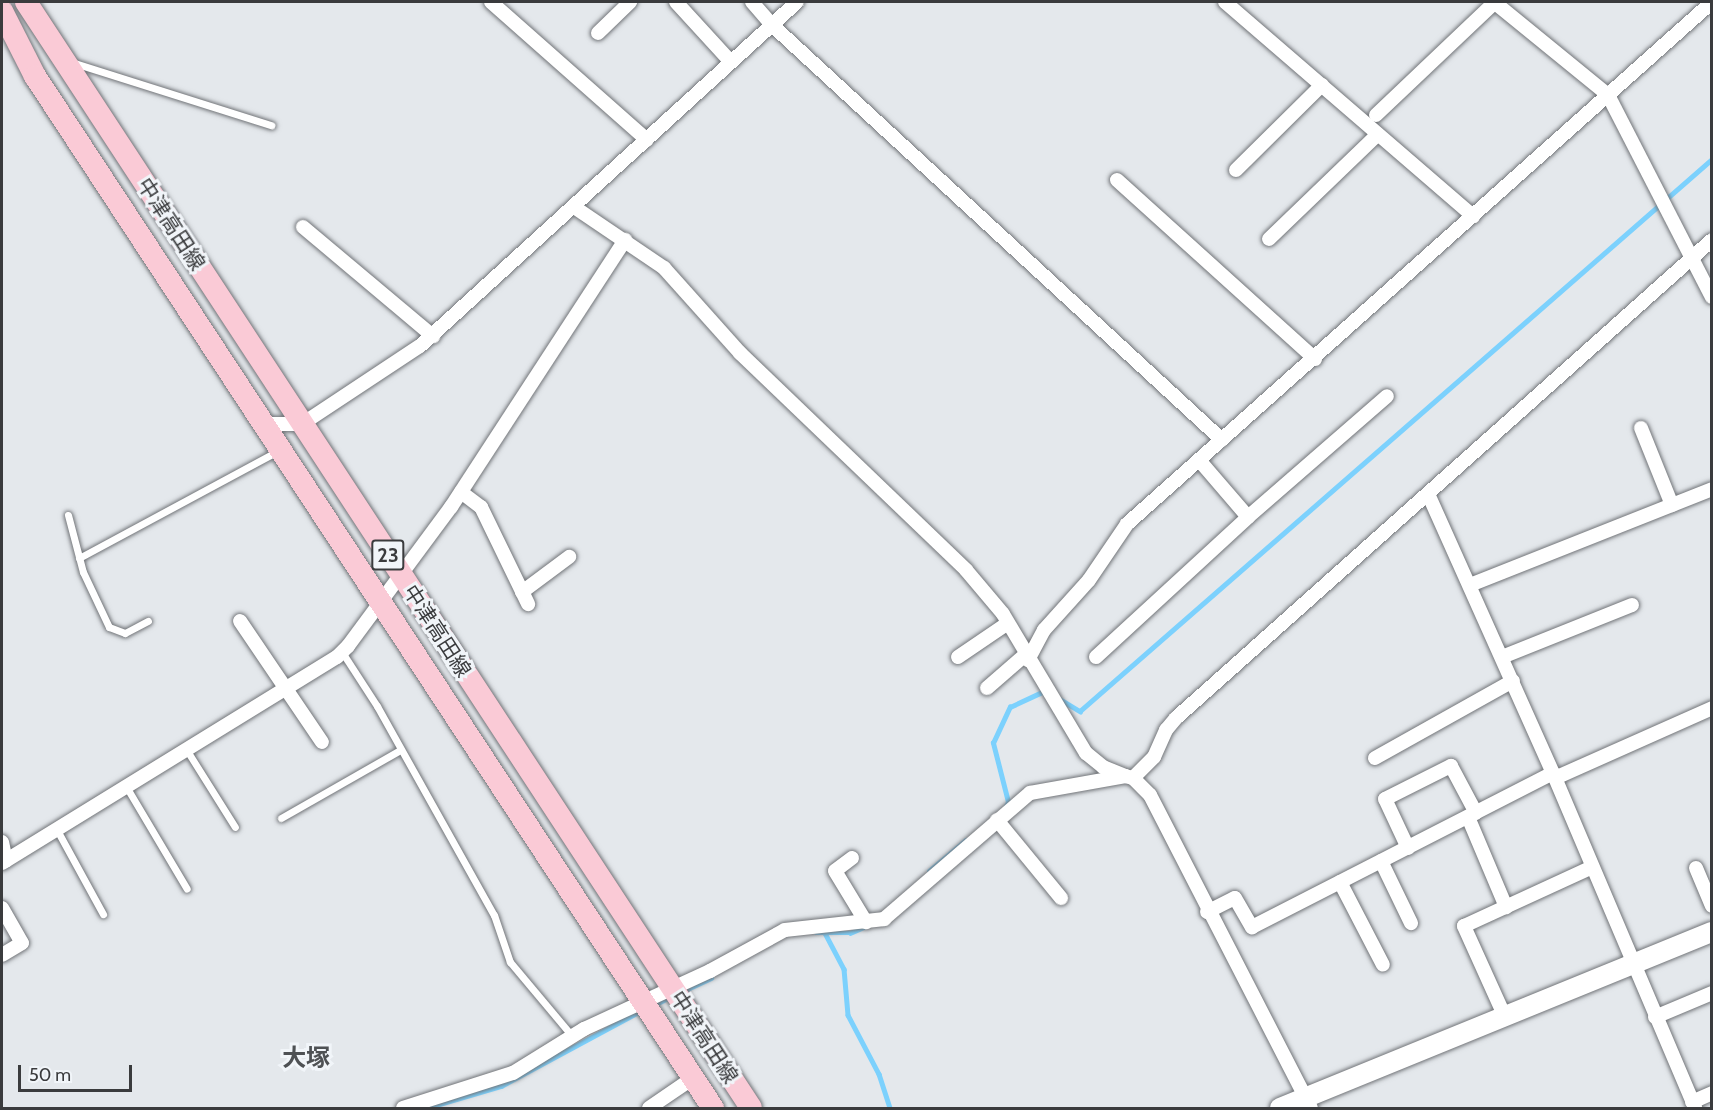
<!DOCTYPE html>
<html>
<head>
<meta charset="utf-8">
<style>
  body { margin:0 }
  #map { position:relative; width:1713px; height:1110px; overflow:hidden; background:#e4e8ec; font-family:Cabin,"Noto Sans JP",sans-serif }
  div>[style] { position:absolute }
  .stream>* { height:4.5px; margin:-2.25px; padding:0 2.25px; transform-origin:2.25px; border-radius:2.25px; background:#7cd1fd }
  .roads { filter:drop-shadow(0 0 2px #717478) drop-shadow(0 0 2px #717478) }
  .lane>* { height:7px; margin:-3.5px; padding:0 3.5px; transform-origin:3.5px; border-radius:3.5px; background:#fff }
  .street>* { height:14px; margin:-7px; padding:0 7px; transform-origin:7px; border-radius:7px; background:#fff }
  .secondary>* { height:20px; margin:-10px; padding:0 10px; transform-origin:10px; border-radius:10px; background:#fff }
  .primary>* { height:22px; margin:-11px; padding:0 11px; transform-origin:11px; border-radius:11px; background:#facad6 }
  span { translate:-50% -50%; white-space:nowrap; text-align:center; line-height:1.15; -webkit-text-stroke:6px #f1f5f9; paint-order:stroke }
  .shield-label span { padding:2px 4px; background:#f1f5f9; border:2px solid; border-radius:4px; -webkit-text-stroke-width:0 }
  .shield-label { font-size:20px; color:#3a3b3d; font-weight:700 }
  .street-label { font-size:21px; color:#3a3b3d }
  .quarter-label { font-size:24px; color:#4e5154; font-weight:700 }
  .frame { position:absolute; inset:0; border:3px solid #3a3b3d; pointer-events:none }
  .scale { position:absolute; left:18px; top:1065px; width:114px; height:27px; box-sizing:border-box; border:3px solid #3a3b3d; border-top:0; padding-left:8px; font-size:18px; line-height:21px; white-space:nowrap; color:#3a3b3d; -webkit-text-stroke:4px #f1f5f9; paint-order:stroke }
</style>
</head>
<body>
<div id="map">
  <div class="stream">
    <i style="left:1058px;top:698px;width:26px;rotate:31deg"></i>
    <i style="left:1080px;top:711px;width:839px;rotate:-41.13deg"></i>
    <i style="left:1005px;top:808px;width:7px;rotate:-63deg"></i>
    <i style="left:1008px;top:802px;width:61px;rotate:-104.3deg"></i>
    <i style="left:993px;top:743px;width:40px;rotate:-65deg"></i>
    <i style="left:1010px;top:707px;width:40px;rotate:-25deg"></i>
    <i style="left:929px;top:871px;width:48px;rotate:-40deg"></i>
    <i style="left:816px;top:933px;width:34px"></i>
    <i style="left:850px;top:933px;width:17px;rotate:-24deg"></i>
    <i style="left:825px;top:933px;width:41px;rotate:62.2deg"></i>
    <i style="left:844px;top:969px;width:46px;rotate:85deg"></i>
    <i style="left:848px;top:1015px;width:67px;rotate:62.3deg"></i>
    <i style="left:879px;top:1074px;width:36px;rotate:72deg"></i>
    <i style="left:683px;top:991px;width:31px;rotate:-25deg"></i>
    <i style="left:654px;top:1005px;width:18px;rotate:-27deg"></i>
    <i style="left:426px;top:1108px;width:78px;rotate:-16.3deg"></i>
    <i style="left:501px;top:1086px;width:158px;rotate:-28.3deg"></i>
  </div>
  <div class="roads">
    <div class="lane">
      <i style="left:74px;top:63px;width:207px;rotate:17.5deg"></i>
      <i style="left:68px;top:515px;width:59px;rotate:75.3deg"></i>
      <i style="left:83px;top:572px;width:61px;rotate:64.7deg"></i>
      <i style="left:109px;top:627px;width:17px;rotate:21deg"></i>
      <i style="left:125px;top:633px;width:26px;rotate:-28deg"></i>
      <i style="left:79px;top:558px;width:226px;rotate:-28.3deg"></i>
      <i style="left:342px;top:652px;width:64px;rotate:57.1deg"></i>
      <i style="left:377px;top:706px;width:240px;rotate:60.8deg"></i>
      <i style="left:494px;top:915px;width:50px;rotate:71.2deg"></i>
      <i style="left:510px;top:962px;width:97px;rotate:50deg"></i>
      <i style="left:186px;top:749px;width:92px;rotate:57.9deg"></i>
      <i style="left:127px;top:788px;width:117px;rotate:59.3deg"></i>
      <i style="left:281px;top:818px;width:137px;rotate:-29.7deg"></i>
      <i style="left:57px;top:830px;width:96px;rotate:61.3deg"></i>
    </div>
    <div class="street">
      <i style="left:491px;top:2px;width:208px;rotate:41.5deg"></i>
      <i style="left:676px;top:2px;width:81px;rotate:47.5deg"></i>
      <i style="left:752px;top:2px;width:30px;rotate:49deg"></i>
      <i style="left:772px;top:25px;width:612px;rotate:42.68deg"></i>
      <i style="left:1225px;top:2px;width:328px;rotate:40.8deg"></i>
      <i style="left:1494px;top:2px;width:147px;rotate:39.2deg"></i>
      <i style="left:1608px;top:95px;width:227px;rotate:62.8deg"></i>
      <i style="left:598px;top:33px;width:45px;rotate:-44.1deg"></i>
      <i style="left:1376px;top:115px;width:164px;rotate:-43.5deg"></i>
      <i style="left:1236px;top:170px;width:121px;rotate:-44.7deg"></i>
      <i style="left:1117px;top:180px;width:267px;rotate:42.1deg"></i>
      <i style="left:574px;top:207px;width:109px;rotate:34.1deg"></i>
      <i style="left:664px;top:268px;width:114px;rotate:48.2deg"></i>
      <i style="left:740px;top:353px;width:313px;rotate:43.8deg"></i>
      <i style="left:966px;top:570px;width:57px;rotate:49.9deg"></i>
      <i style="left:1003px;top:614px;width:162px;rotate:59.2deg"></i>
      <i style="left:1086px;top:753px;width:22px;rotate:39deg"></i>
      <i style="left:1103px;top:767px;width:22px;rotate:22deg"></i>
      <i style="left:303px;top:227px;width:170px;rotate:40deg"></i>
      <i style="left:1269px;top:239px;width:151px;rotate:-43.9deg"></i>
      <i style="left:263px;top:424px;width:39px"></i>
      <i style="left:302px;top:424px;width:141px;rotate:-33.5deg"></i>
      <i style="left:420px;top:346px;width:510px;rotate:-42.38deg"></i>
      <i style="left:1641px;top:428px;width:83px;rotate:68.1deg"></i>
      <i style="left:1199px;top:460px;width:75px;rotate:49.3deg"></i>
      <i style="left:1248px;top:517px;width:184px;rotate:-41deg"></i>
      <i style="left:461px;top:492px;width:25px;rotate:37deg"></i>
      <i style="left:481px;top:507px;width:108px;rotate:64.1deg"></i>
      <i style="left:1429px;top:496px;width:303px;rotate:65.9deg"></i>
      <i style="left:1553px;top:773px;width:364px;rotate:67deg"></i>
      <i style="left:1470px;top:585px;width:260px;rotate:-21.6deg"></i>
      <i style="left:522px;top:592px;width:59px;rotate:-36.7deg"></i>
      <i style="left:240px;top:621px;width:146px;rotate:55.9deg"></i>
      <i style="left:958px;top:657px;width:60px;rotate:-34.2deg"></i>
      <i style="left:1096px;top:657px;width:207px;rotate:-42.6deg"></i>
      <i style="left:1502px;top:657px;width:140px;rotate:-21.8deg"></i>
      <i style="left:1028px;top:660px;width:34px;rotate:-62deg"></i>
      <i style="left:1044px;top:630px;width:67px;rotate:-48deg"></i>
      <i style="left:1089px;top:580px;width:68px;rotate:-55.8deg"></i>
      <i style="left:1127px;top:524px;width:784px;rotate:-41.74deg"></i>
      <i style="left:987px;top:688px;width:50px;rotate:-41deg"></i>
      <i style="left:1375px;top:758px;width:158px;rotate:-29.2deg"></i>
      <i style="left:1133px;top:778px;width:24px;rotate:45deg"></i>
      <i style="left:1150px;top:795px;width:352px;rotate:62.8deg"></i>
      <i style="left:1555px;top:778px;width:172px;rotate:-24deg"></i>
      <i style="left:1468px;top:817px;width:98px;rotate:67.1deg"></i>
      <i style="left:997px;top:820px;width:101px;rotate:50.6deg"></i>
      <i style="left:2px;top:842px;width:19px;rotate:78deg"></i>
      <i style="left:1408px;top:848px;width:54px;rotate:-115.1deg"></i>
      <i style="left:1385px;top:799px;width:74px;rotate:-26.6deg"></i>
      <i style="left:1451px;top:766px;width:53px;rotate:62deg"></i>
      <i style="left:852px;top:858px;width:21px;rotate:143deg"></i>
      <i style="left:835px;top:871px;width:60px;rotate:58.7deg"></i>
      <i style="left:1381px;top:861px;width:69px;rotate:64.2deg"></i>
      <i style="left:2px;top:863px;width:393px;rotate:-31.6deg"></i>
      <i style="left:337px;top:657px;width:16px;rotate:-45deg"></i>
      <i style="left:348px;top:646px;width:173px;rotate:-53.5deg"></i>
      <i style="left:451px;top:507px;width:319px;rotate:-56.9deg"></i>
      <i style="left:1696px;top:868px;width:41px;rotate:67.2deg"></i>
      <i style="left:1340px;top:882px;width:93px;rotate:62.6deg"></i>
      <i style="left:2px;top:908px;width:40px;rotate:60.3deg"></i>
      <i style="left:22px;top:943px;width:23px;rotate:149deg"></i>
      <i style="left:1207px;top:912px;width:31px;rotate:-27deg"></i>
      <i style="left:1235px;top:898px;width:34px;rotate:60deg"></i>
      <i style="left:1252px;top:927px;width:338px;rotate:-27.1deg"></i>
      <i style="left:1505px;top:1017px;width:100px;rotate:-114.3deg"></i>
      <i style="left:1464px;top:926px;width:141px;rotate:-24.7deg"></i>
      <i style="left:1655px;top:1017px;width:62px;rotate:-22.8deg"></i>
      <i style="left:1692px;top:1102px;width:22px;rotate:-24deg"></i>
      <i style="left:403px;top:1108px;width:115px;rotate:-17.7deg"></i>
      <i style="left:513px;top:1073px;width:84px;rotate:-31.8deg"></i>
      <i style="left:584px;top:1029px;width:139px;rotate:-24.7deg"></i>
      <i style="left:710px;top:971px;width:85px;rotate:-28.7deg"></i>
      <i style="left:785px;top:930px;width:100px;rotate:-6.3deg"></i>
      <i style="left:884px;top:919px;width:193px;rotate:-40.8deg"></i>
      <i style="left:1030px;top:793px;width:97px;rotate:-10.1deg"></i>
      <i style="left:1125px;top:776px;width:8px;rotate:14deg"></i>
      <i style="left:1133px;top:778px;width:30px;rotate:-45deg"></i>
      <i style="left:1154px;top:757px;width:30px;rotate:-66deg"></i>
      <i style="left:1166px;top:730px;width:16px;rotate:-50deg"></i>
      <i style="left:1176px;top:718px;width:718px;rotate:-41.73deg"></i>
      <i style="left:649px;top:1108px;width:53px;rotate:-34.3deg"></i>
    </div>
    <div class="secondary">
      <i style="left:1280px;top:1108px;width:466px;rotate:-22.2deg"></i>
    </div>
    <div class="primary">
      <i style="left:26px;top:2px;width:1322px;rotate:56.75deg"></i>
      <i style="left:2px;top:11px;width:73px;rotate:63.1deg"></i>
      <i style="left:35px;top:76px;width:1235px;rotate:56.7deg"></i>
    </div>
  </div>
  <div class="shield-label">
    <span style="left:388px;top:555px">23</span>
  </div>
  <div class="street-label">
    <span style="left:171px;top:224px;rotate:57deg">中津高田線</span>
    <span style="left:437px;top:631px;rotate:57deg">中津高田線</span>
    <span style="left:704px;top:1037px;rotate:57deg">中津高田線</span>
  </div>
  <div class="quarter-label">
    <span style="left:306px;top:1058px">大塚</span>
  </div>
  <div class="frame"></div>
  <div class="scale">50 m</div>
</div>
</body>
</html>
